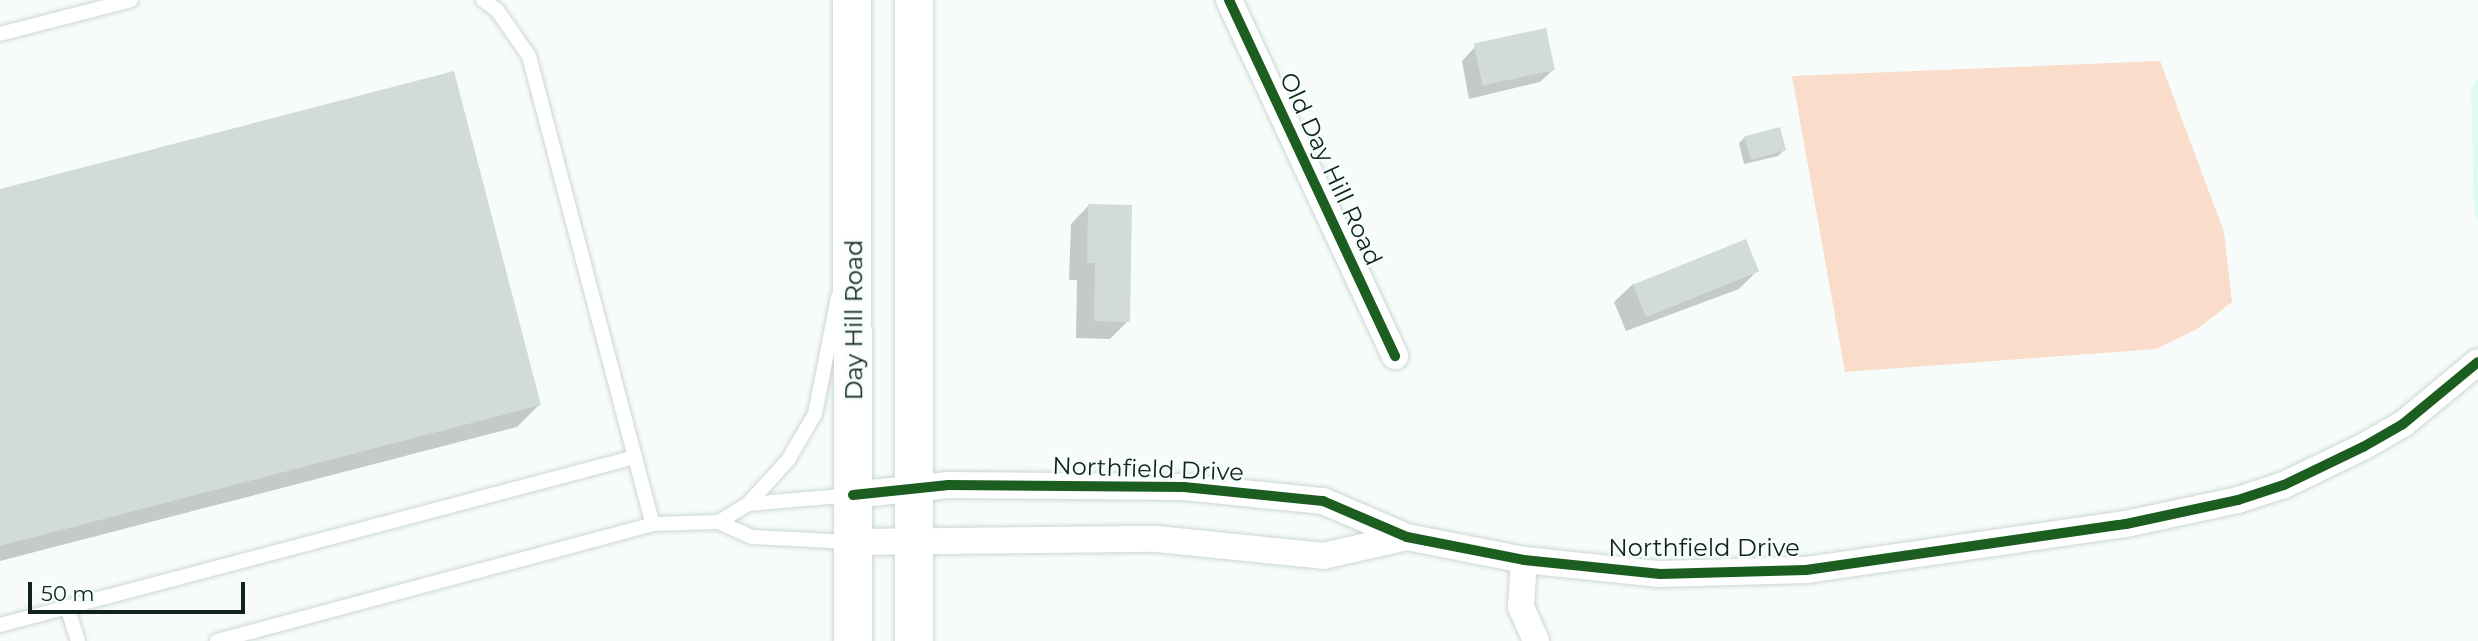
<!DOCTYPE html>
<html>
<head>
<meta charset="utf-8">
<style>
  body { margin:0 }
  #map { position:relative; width:2478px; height:641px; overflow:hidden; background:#f7fcfa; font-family:Montserrat,sans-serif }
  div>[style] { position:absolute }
  .built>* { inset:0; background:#ddfcf1 }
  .green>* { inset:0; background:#f9dcc9 }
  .shadow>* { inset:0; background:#0003 }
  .building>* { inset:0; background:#d1dbd7; transform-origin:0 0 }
  .roads { filter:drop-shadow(0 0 2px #ccd7d2) drop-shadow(0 0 2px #ccd7d2) }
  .service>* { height:14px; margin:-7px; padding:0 7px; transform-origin:7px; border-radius:7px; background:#fefffe }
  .minor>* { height:26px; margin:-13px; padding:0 13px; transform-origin:13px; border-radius:13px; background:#fefffe }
  .secondary>* { height:38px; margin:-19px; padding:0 19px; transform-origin:19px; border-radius:19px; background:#fefffe }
  .cycleway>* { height:10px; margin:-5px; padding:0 5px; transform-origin:5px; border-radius:5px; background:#1b5e20 }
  span { translate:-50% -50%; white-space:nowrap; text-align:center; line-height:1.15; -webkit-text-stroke:5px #f5fefa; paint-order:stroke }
  .street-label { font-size:24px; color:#11221c }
  .scale { position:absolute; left:28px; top:582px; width:217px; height:32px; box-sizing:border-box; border:4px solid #11221c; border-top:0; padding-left:9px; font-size:21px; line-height:24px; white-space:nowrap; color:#11221c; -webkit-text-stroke:5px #f5fefa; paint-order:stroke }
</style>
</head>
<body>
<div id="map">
  <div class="built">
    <i style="clip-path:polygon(2478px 78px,2478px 222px,2474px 211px,2471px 89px)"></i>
  </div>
  <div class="green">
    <i style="clip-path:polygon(2160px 61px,2224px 232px,2232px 302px,2197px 329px,2156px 349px,1845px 372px,1792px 76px)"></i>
  </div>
  <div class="shadow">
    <i style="clip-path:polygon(1474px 48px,1553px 70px,1540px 82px,1469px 99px,1462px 61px)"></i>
    <i style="clip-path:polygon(1745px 137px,1784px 150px,1778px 156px,1744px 164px,1739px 143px)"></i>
    <i style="clip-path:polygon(0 191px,540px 404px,517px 427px,0 561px)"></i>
    <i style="clip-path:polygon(1089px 205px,1128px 321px,1110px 339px,1076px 338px,1077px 280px,1069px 280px,1071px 224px)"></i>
    <i style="clip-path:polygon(1757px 271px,1739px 289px,1626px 331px,1614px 302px,1633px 284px)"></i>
  </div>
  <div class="building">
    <i style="left:1546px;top:28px;width:43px;height:74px;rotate:78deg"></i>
    <i style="clip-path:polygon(454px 71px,541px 405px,0 546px,0 189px)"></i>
    <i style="left:1780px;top:127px;width:24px;height:37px;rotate:75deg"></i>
    <i style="clip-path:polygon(1088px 204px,1132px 205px,1130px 322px,1094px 321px,1095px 263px,1087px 263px)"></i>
    <i style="left:1746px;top:239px;width:35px;height:122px;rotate:68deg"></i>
  </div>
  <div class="roads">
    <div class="service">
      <i style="left:483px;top:0;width:17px;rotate:36deg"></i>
      <i style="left:497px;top:10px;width:56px;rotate:55.2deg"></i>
      <i style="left:529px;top:56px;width:484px;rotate:75.2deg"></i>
      <i style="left:0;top:34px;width:135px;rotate:-14.5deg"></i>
      <i style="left:748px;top:504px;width:59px;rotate:-47.7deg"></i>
      <i style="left:788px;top:460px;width:53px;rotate:-59.6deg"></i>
      <i style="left:815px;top:414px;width:119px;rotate:-78.9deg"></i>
      <i style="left:852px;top:542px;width:100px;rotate:-177.1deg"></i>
      <i style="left:752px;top:537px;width:36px;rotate:-156deg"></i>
      <i style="left:719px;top:522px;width:34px;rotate:-32deg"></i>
      <i style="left:748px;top:504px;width:104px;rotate:-4.9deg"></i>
      <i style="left:67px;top:607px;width:36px;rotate:72deg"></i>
      <i style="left:0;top:625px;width:657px;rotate:-14.82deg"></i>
      <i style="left:217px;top:641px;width:451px;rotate:-15deg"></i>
      <i style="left:653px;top:524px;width:66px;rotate:-1.7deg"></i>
    </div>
    <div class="minor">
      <i style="left:1229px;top:0;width:393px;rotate:65deg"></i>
      <i style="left:853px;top:495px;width:96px;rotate:-6deg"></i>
      <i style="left:948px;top:485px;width:236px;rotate:0.5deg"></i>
      <i style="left:1184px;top:487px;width:140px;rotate:5.8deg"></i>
      <i style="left:1323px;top:501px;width:91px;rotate:23.2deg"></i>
      <i style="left:1407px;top:537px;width:119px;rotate:11.1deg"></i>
      <i style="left:1524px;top:560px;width:137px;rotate:5.9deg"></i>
      <i style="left:1660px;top:574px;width:146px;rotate:-1.6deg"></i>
      <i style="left:1806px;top:570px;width:323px;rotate:-8.2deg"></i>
      <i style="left:2126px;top:524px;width:115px;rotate:-12.1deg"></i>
      <i style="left:2238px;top:500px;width:48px;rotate:-18.1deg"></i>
      <i style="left:2284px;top:485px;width:88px;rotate:-25.7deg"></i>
      <i style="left:2363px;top:447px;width:46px;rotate:-29.9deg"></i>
      <i style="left:2403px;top:424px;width:97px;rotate:-39.6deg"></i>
      <i style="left:853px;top:542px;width:304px;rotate:-0.6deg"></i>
      <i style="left:1157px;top:539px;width:167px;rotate:5.8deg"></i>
      <i style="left:1323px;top:556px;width:86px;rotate:-12.7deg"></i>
      <i style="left:1524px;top:560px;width:47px;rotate:93.7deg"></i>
      <i style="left:1521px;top:607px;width:37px;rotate:66deg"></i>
    </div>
    <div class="secondary">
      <i style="left:852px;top:0;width:641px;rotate:89.91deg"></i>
      <i style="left:914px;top:641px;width:641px;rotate:-90deg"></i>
    </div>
  </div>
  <div class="cycleway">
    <i style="left:1229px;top:0;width:393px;rotate:65deg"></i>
    <i style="left:853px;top:495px;width:96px;rotate:-6deg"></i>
    <i style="left:948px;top:485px;width:236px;rotate:0.5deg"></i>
    <i style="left:1184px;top:487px;width:140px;rotate:5.8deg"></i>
    <i style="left:1323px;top:501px;width:91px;rotate:23.2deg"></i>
    <i style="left:1407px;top:537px;width:119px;rotate:11.1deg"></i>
    <i style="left:1524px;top:560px;width:137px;rotate:5.9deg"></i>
    <i style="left:1660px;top:574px;width:146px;rotate:-1.6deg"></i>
    <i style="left:1806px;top:570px;width:323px;rotate:-8.2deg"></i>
    <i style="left:2126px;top:524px;width:115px;rotate:-12.1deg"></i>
    <i style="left:2238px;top:500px;width:48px;rotate:-18.1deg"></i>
    <i style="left:2284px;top:485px;width:88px;rotate:-25.7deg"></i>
    <i style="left:2363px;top:447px;width:46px;rotate:-29.9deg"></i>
    <i style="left:2403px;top:424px;width:97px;rotate:-39.6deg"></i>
  </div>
  <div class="street-label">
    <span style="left:1331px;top:169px;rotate:65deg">Old Day Hill Road</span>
    <span style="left:854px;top:320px;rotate:-90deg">Day Hill Road</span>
    <span style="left:1148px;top:469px;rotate:2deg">Northfield Drive</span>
    <span style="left:1704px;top:548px">Northfield Drive</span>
  </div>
  <div class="scale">50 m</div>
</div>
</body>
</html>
